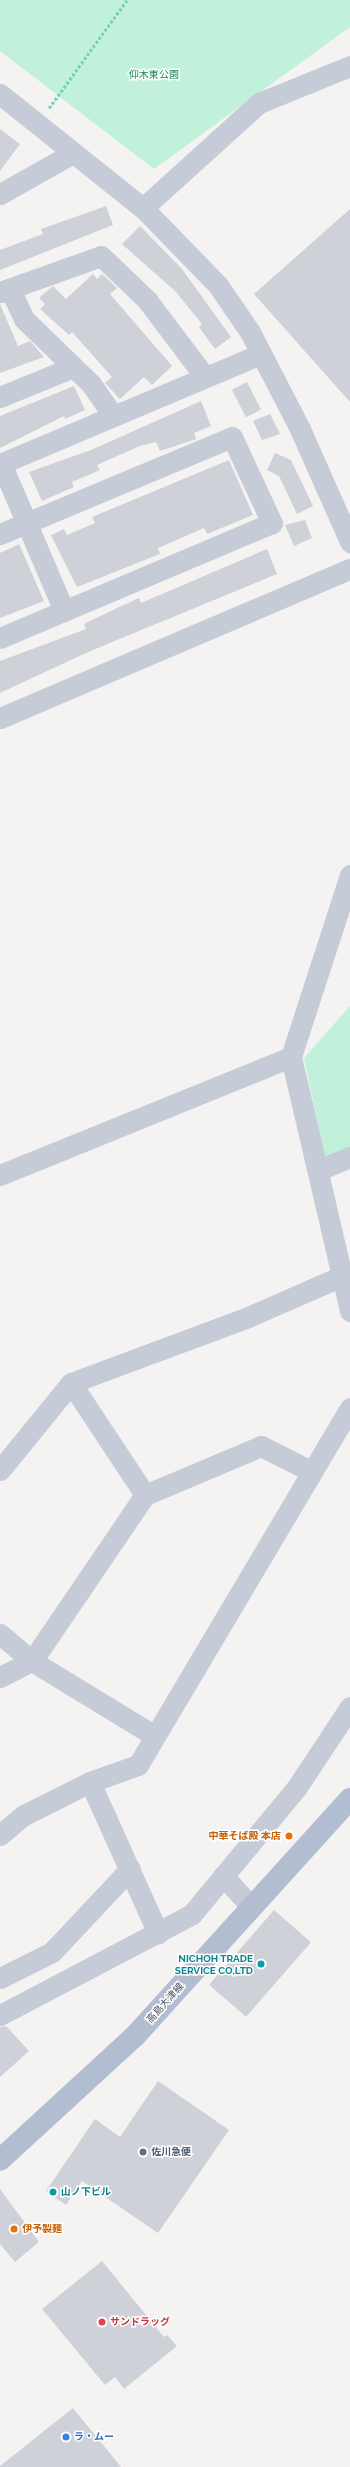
<!DOCTYPE html>
<html>
<head>
<meta charset="utf-8">
<style>
  body { margin:0 }
  #map { position:relative; width:350px; height:2467px; overflow:hidden; background:#f5f3f2; font-family:Raleway,"Noto Sans JP",sans-serif }
  div>[style] { position:absolute }
  .green>* { inset:0; background:#c2f1db }
  .building>* { inset:0; background:#ced1d8; transform-origin:0 0 }
  .path>* { height:2.5px; margin-top:-1.25px; transform-origin:0; background:repeating-linear-gradient(90deg,#78d1b1 0 3px,transparent 0 5px) }
  .minor>* { height:21px; margin:-10.5px; padding:0 10.5px; transform-origin:10.5px; border-radius:10.5px; background:#c6ccd7 }
  .major>* { height:22px; margin:-11px; padding:0 11px; transform-origin:11px; border-radius:11px; background:#b2bdd1 }
  .dots>* { width:11px; height:11px; translate:-50% -50%; box-sizing:border-box; border:2px solid #fff; border-radius:50% }
  span { translate:-50% -50%; white-space:nowrap; text-align:center; line-height:1.15; -webkit-text-stroke:3px #fff; paint-order:stroke }
  .park-label { font-size:10px; color:#16865e }
  .food-label { font-size:10px; color:#c56008; font-weight:700 }
  .right { translate:-100% -50%; text-align:right }
  .left { translate:0 -50%; text-align:left }
  .culture-label { font-size:10px; color:#0d838f; font-weight:700 }
  .street-label { font-size:10px; color:#495261 }
  .service-label { font-size:10px; color:#4e5e75; font-weight:700 }
  .health-label { font-size:10px; color:#be3a42; font-weight:700 }
  .shop-label { font-size:10px; color:#366cbe; font-weight:700 }
</style>
</head>
<body>
<div id="map">
  <div class="green">
    <i style="clip-path:polygon(0 0,350px 0,350px 27px,154px 169px,0 51px)"></i>
    <i style="clip-path:polygon(350px 1006px,350px 1147px,325px 1158px,304px 1058px)"></i>
  </div>
  <div class="building">
    <i style="clip-path:polygon(0 129px,20px 144px,0 171px)"></i>
    <i style="clip-path:polygon(106px 206px,113px 225px,0 270px,0 250px,43px 234px,41px 229px)"></i>
    <i style="clip-path:polygon(350px 209px,350px 402px,254px 294px)"></i>
    <i style="clip-path:polygon(140px 226px,182px 269px,231px 337px,215px 349px,199px 327px,202px 324px,175px 291px,122px 244px)"></i>
    <i style="clip-path:polygon(93px 274px,97px 279px,102px 274px,117px 288px,110px 294px,172px 366px,152px 385px,144px 377px,120px 399px,105px 383px,112px 377px,72px 332px,69px 335px,40px 309px,45px 304px,39px 298px,53px 286px,66px 299px)"></i>
    <i style="clip-path:polygon(0 304px,18px 346px,30px 341px,44px 357px,0 373px)"></i>
    <i style="left:247px;top:382px;width:31px;height:17px;rotate:63deg"></i>
    <i style="clip-path:polygon(74px 386px,85px 410px,65px 419px,64px 416px,0 448px,0 416px)"></i>
    <i style="clip-path:polygon(201px 401px,211px 426px,194px 433px,196px 439px,160px 451px,156px 442px,140px 446px,97px 465px,100px 470px,72px 482px,74px 487px,42px 501px,29px 472px,91px 450px)"></i>
    <i style="clip-path:polygon(270px 414px,280px 434px,262px 440px,253px 421px)"></i>
    <i style="clip-path:polygon(275px 453px,291px 460px,313px 506px,297px 514px,279px 476px,267px 470px)"></i>
    <i style="clip-path:polygon(229px 460px,253px 515px,207px 534px,204px 528px,158px 548px,160px 554px,77px 587px,51px 535px,64px 529px,67px 535px,95px 523px,92px 517px)"></i>
    <i style="clip-path:polygon(305px 520px,312px 538px,294px 546px,285px 525px)"></i>
    <i style="clip-path:polygon(19px 544px,44px 601px,0 618px,0 553px)"></i>
    <i style="clip-path:polygon(267px 549px,277px 574px,88px 652px,0 693px,0 661px,86px 629px,84px 624px,119px 607px,139px 598px,141px 603px)"></i>
    <i style="left:274px;top:1910px;width:49px;height:99px;rotate:41deg"></i>
    <i style="clip-path:polygon(6px 2026px,29px 2051px,0 2077px,0 2027px)"></i>
    <i style="clip-path:polygon(158px 2081px,229px 2130px,158px 2233px,82px 2181px,66px 2205px,46px 2191px,95px 2119px,120px 2137px)"></i>
    <i style="clip-path:polygon(0 2189px,39px 2242px,15px 2262px,0 2244px)"></i>
    <i style="clip-path:polygon(102px 2261px,164px 2337px,167px 2335px,177px 2346px,124px 2389px,115px 2377px,105px 2385px,42px 2309px)"></i>
    <i style="clip-path:polygon(73px 2408px,121px 2467px,0 2467px,0 2466px)"></i>
  </div>
  <div class="path">
    <i style="left:49px;top:108px;width:133px;rotate:-54.2deg"></i>
  </div>
  <div class="minor">
    <i style="left:0;top:94px;width:183px;rotate:38.6deg"></i>
    <i style="left:143px;top:208px;width:107px;rotate:45.8deg"></i>
    <i style="left:218px;top:285px;width:57px;rotate:55.8deg"></i>
    <i style="left:250px;top:332px;width:109px;rotate:62.7deg"></i>
    <i style="left:300px;top:429px;width:124px;rotate:66.1deg"></i>
    <i style="left:0;top:194px;width:84px;rotate:-29.3deg"></i>
    <i style="left:143px;top:208px;width:156px;rotate:-42.2deg"></i>
    <i style="left:259px;top:103px;width:98px;rotate:-22.1deg"></i>
    <i style="left:10px;top:289px;width:33px;rotate:65deg"></i>
    <i style="left:24px;top:319px;width:93px;rotate:44.1deg"></i>
    <i style="left:91px;top:384px;width:39px;rotate:55deg"></i>
    <i style="left:0;top:292px;width:107px;rotate:-19.6deg"></i>
    <i style="left:101px;top:256px;width:64px;rotate:43.7deg"></i>
    <i style="left:147px;top:300px;width:96px;rotate:53deg"></i>
    <i style="left:0;top:397px;width:79px;rotate:-22.3deg"></i>
    <i style="left:1px;top:463px;width:161px;rotate:66.9deg"></i>
    <i style="left:0;top:464px;width:283px;rotate:-22.9deg"></i>
    <i style="left:0;top:534px;width:251px;rotate:-22.7deg"></i>
    <i style="left:232px;top:437px;width:95px;rotate:65.1deg"></i>
    <i style="left:272px;top:523px;width:295px;rotate:157.1deg"></i>
    <i style="left:0;top:718px;width:380px;rotate:-23.1deg"></i>
    <i style="left:350px;top:875px;width:191px;rotate:108deg"></i>
    <i style="left:291px;top:1057px;width:261px;rotate:76.9deg"></i>
    <i style="left:319px;top:1170px;width:34px;rotate:-23deg"></i>
    <i style="left:0;top:1175px;width:314px;rotate:-22.1deg"></i>
    <i style="left:71px;top:1383px;width:134px;rotate:56.5deg"></i>
    <i style="left:0;top:1470px;width:112px;rotate:-50.8deg"></i>
    <i style="left:71px;top:1383px;width:189px;rotate:-20.4deg"></i>
    <i style="left:248px;top:1317px;width:103px;rotate:-23.6deg"></i>
    <i style="left:0;top:1634px;width:42px;rotate:40.2deg"></i>
    <i style="left:32px;top:1661px;width:142px;rotate:31.4deg"></i>
    <i style="left:0;top:1677px;width:36px;rotate:-27deg"></i>
    <i style="left:32px;top:1661px;width:201px;rotate:-55.8deg"></i>
    <i style="left:145px;top:1495px;width:126px;rotate:-22.9deg"></i>
    <i style="left:261px;top:1446px;width:56px;rotate:26.6deg"></i>
    <i style="left:90px;top:1782px;width:166px;rotate:65.8deg"></i>
    <i style="left:0;top:1835px;width:31px;rotate:-40deg"></i>
    <i style="left:24px;top:1815px;width:74px;rotate:-26.6deg"></i>
    <i style="left:90px;top:1782px;width:51px;rotate:-19.5deg"></i>
    <i style="left:138px;top:1765px;width:415px;rotate:-59.3deg"></i>
    <i style="left:223px;top:1876px;width:41px;rotate:47deg"></i>
    <i style="left:0;top:1978px;width:58px;rotate:-26.6deg"></i>
    <i style="left:52px;top:1952px;width:114px;rotate:-46.8deg"></i>
    <i style="left:0;top:2015px;width:217px;rotate:-27.7deg"></i>
    <i style="left:192px;top:1914px;width:165px;rotate:-50.4deg"></i>
    <i style="left:297px;top:1787px;width:96px;rotate:-56.5deg"></i>
  </div>
  <div class="major">
    <i style="left:0;top:2160px;width:183px;rotate:-42.6deg"></i>
    <i style="left:135px;top:2036px;width:320px;rotate:-47.8deg"></i>
  </div>
  <div class="dots">
    <i style="left:289px;top:1836px;background:#e8710a"></i>
    <i style="left:261px;top:1964px;background:#0f9aa8"></i>
    <i style="left:143px;top:2152px;background:#5c6f8a"></i>
    <i style="left:53px;top:2192px;background:#0f9aa8"></i>
    <i style="left:14px;top:2229px;background:#e8710a"></i>
    <i style="left:102px;top:2322px;background:#e0444e"></i>
    <i style="left:66px;top:2437px;background:#3f7fe0"></i>
  </div>
  <div class="park-label">
    <span style="left:154px;top:75px">仰木東公園</span>
  </div>
  <div class="food-label">
    <span class="right" style="left:281px;top:1836px">中華そば殿 本店</span>
    <span class="left" style="left:22px;top:2229px">伊予製麺</span>
  </div>
  <div class="culture-label">
    <span class="right" style="left:253px;top:1964px">NICHOH TRADE<br>SERVICE CO,LTD</span>
    <span class="left" style="left:61px;top:2192px">山ノ下ビル</span>
  </div>
  <div class="street-label">
    <span style="left:165px;top:2003px;rotate:-48deg">高島大津線</span>
  </div>
  <div class="service-label">
    <span class="left" style="left:151px;top:2152px">佐川急便</span>
  </div>
  <div class="health-label">
    <span class="left" style="left:110px;top:2322px">サンドラッグ</span>
  </div>
  <div class="shop-label">
    <span class="left" style="left:74px;top:2437px">ラ・ムー</span>
  </div>
</div>
</body>
</html>
